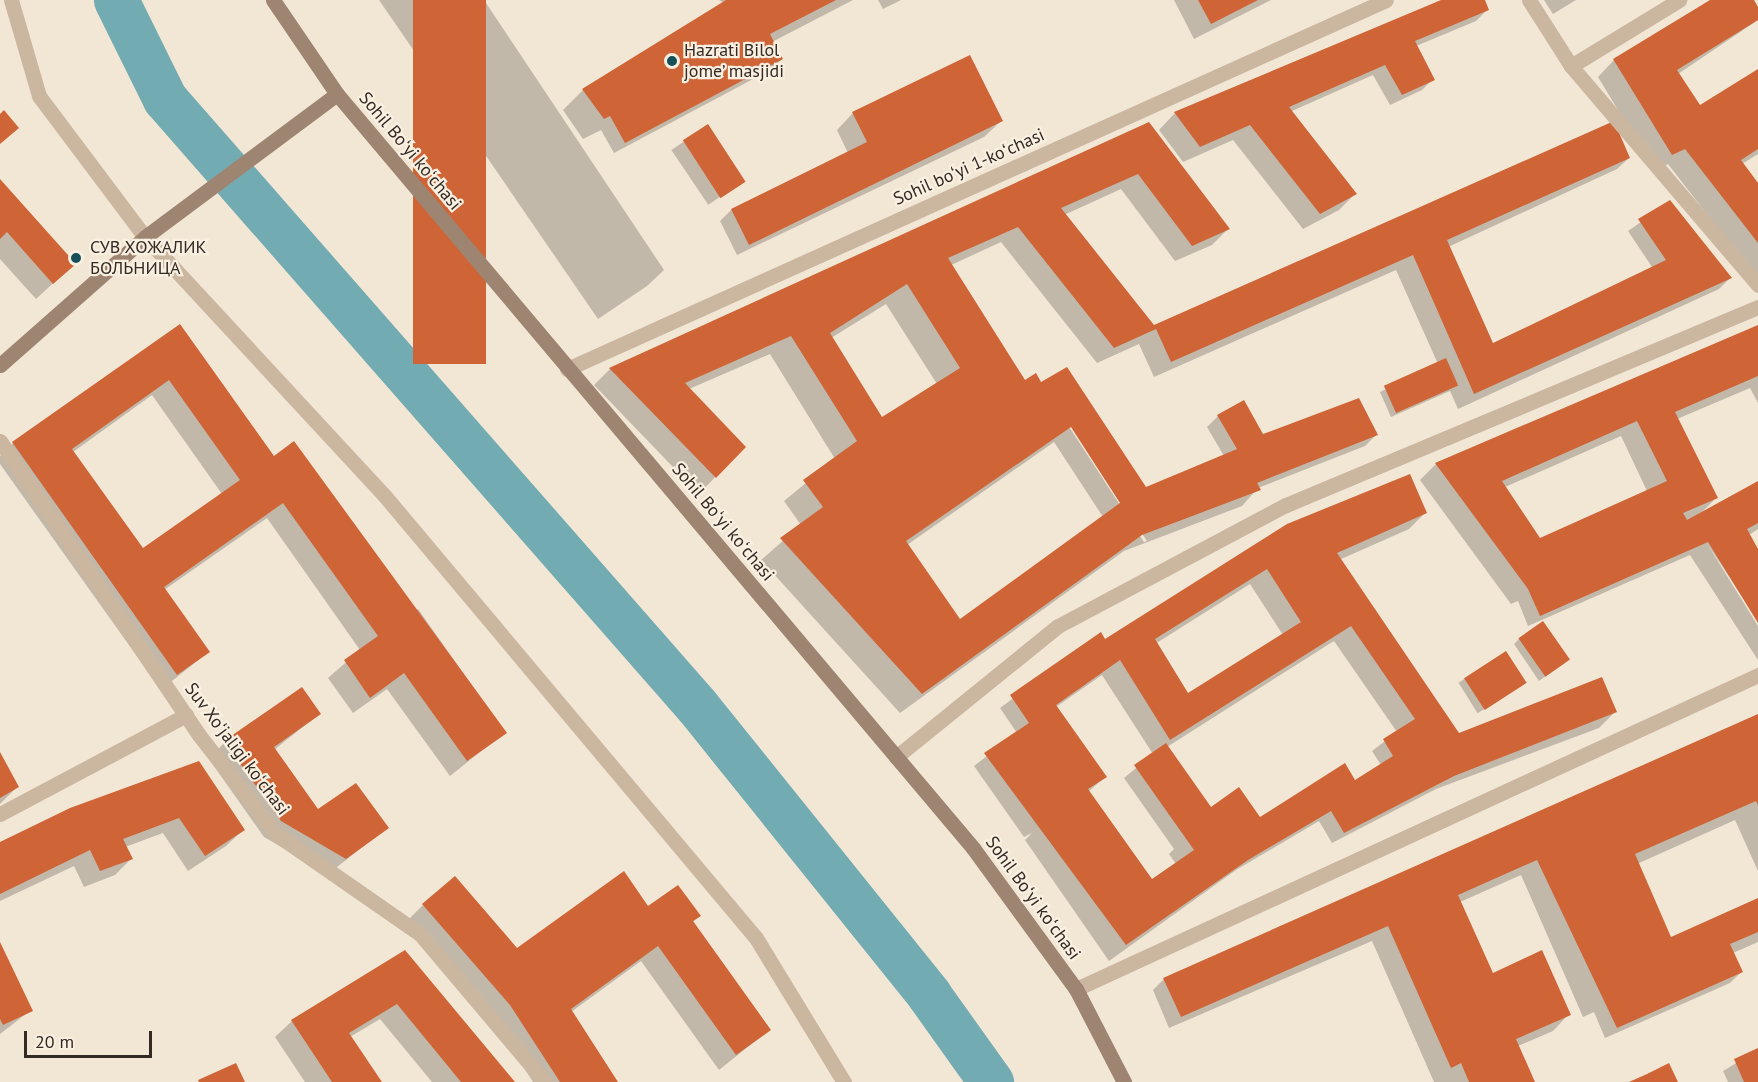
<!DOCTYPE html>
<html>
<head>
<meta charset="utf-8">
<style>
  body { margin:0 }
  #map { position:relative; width:1758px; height:1082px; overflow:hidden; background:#f2e6d5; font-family:"PT Sans",sans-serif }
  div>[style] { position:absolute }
  .shadow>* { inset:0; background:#0003; transform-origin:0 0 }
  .canal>* { height:45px; margin:-22.5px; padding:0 22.5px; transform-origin:22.5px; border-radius:22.5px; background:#72abb1 }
  .building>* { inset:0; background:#cf6436; transform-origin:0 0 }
  .street>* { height:15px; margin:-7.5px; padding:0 7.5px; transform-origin:7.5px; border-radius:7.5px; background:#cbb6a0 }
  .secondary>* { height:15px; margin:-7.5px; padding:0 7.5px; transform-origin:7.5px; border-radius:7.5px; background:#9e8572 }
  .dots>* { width:16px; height:16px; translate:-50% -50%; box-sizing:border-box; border:3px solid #faf0e1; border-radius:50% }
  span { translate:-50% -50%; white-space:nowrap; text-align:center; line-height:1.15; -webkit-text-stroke:4.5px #faf0e1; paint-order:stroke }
  .poi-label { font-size:18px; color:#342a24 }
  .left { translate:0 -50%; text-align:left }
  .street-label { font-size:18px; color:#342a24 }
  .scale { position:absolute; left:24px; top:1031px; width:128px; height:27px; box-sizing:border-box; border:3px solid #342a24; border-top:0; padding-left:8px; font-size:18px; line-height:21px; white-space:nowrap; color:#342a24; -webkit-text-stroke:4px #faf0e1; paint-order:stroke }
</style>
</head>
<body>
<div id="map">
  <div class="shadow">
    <i style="clip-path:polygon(379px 0,484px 0,664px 270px,647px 286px,598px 319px)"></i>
    <i style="clip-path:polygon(719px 0,853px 0,772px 42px,782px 59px,770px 70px,614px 153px,601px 130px,583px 139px,563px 110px,583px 90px,724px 3px)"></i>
    <i style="clip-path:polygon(878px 0,901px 0,883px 9px)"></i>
    <i style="clip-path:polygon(1174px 0,1271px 0,1194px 39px)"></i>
    <i style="clip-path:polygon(1445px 0,1483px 0,1488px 9px,1476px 21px,1416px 46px,1433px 79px,1422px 90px,1390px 105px,1373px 75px,1292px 111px,1355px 194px,1339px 210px,1303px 229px,1233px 140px,1183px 162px,1159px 130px,1175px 113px)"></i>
    <i style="clip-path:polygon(1544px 0,1576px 0,1553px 14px)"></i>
    <i style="clip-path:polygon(1713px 0,1752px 0,1758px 20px,1678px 74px,1699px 107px,1758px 71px,1758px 154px,1742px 164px,1758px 186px,1758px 280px,1668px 164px,1655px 171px,1598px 77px,1614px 60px)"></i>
    <i style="clip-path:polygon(853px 113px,1001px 121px,984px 137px,737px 255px,720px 221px,731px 210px,848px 153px,837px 130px)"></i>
    <i style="clip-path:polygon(evenodd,1149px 124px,1228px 229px,1212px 245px,1175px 261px,1121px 189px,1064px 215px,1154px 327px,1629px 158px,1617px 169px,1448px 247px,1492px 345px,1652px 267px,1628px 231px,1670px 202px,1730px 278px,1719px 289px,1458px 409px,1450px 391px,1391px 417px,1380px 392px,1438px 364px,1396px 270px,1154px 377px,1139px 344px,1097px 363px,1001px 242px,949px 266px,1024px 382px,1041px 384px,1146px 489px,1224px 456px,1207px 427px,1218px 416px,1263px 436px,1376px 435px,1365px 446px,1258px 488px,1242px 506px,1124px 551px,900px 713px,761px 560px,801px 525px,784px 501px,835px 459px,770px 354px,689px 389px,744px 447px,699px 494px,594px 385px,610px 369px,1149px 124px,886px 304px,937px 384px,882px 419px,831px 338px,886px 304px,1149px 124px,1068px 420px,1147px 541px,1144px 542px,1066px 422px,1068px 420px,1149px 124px,1054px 442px,1103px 517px,959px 621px,907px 545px,1054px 442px)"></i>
    <i style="left:707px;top:126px;width:66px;height:43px;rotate:56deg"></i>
    <i style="clip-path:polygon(0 181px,74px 264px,36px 299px,0 259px)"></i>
    <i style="clip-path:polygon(evenodd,179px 326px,273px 458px,414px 613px,418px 609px,505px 732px,450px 776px,387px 689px,353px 713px,328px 678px,360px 650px,267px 518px,164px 590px,208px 652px,161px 690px,0 464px,0 456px,13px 443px,179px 326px,152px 395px,222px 494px,143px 550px,73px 452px,152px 395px)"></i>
    <i style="clip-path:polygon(evenodd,1758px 326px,1758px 403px,1750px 388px,1677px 419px,1716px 498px,1699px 515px,1758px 483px,1758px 529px,1749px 535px,1758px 553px,1758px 620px,1706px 542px,1758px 626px,1758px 660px,1690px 555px,1528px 626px,1518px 601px,1511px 604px,1420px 480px,1436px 464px,1758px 326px,1621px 436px,1647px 491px,1540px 540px,1505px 487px,1621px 436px)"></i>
    <i style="clip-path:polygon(evenodd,1425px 513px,1409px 529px,1339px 560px,1458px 735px,1616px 711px,1599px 728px,1436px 789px,1332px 843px,1319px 821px,1236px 870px,1109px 961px,1025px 840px,1032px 833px,1024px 837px,974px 766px,1017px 733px,1000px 708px,1100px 635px,1105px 641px,1288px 526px,1425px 513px,1250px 584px,1283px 635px,1188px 695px,1155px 644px,1250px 584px,1425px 513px,1334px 641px,1397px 732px,1372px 751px,1381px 765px,1355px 782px,1260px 819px,1210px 809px,1167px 747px,1334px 641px,1425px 513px,1102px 675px,1153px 754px,1124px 778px,1174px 849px,1169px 854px,1176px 864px,1151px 881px,1088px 792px,1105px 777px,1056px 707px,1102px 675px)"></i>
    <i style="clip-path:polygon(1519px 639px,1568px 660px,1539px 681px,1514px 644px)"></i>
    <i style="left:1506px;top:653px;width:36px;height:56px;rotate:58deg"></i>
    <i style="clip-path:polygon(319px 714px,274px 750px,318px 812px,387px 828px,328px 874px,264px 837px,209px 759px,225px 742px)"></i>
    <i style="clip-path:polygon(1758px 716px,1758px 871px,1735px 820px,1637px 864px,1671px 939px,1758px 900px,1758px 942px,1733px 953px,1741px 972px,1730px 983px,1605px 1038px,1594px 1012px,1583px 1017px,1521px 875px,1460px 902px,1492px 975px,1569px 1014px,1553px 1031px,1518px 1046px,1534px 1082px,1434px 1082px,1372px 941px,1169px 1028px,1153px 990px,1164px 979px)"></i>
    <i style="clip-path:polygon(0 755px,17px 787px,0 804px)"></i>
    <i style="clip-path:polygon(198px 763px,243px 830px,226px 846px,188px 871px,163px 833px,125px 847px,131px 859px,115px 875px,84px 887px,74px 866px,0 901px,0 843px)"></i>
    <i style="clip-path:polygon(423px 905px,517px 950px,648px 908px,699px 916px,692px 923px,769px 1030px,719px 1070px,641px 961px,571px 1012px,616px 1082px,533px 1082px,494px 1021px,407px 921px)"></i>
    <i style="clip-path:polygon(0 946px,31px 1010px,0 1034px)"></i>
    <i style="clip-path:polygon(405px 952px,513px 1082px,432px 1082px,380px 1019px,350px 1037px,380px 1082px,305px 1082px,275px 1037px,292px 1021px)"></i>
    <i style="clip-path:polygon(1758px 1050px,1758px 1082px,1728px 1082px,1723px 1071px)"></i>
  </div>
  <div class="canal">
    <i style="left:116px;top:0;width:110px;rotate:63.7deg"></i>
    <i style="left:165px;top:99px;width:807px;rotate:48.77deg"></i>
    <i style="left:697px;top:706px;width:371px;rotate:51.2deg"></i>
    <i style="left:929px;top:995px;width:107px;rotate:54.5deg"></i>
  </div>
  <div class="building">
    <i style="left:413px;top:0;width:73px;height:364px"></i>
    <i style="clip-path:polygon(726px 0,836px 0,770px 34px,783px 59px,625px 143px,610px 116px,604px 119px,582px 89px)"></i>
    <i style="clip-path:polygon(1198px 0,1258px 0,1211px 24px)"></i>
    <i style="clip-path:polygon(1441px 0,1485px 0,1489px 10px,1415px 41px,1435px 80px,1402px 95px,1385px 65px,1289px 107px,1357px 194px,1320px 214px,1250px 125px,1200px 147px,1174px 112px)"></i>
    <i style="clip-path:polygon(1710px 0,1754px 0,1758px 7px,1758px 20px,1677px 70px,1700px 105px,1758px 69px,1758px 149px,1741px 160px,1758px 183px,1758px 243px,1685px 149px,1672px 155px,1613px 59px)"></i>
    <i style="clip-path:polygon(970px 55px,1003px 121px,749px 245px,731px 209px,867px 142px,852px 112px)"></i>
    <i style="clip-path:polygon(4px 110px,19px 128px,0 144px,0 114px)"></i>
    <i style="clip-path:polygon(evenodd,1614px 121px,1630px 158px,1447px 240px,1493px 343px,1666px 260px,1638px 219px,1670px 200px,1732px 278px,1474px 394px,1413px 255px,1171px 362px,1156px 329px,1114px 348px,1018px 227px,948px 258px,1025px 380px,1036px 373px,1041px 382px,1067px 367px,1146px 487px,1237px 449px,1217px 415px,1244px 400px,1263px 434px,1359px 398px,1378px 435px,1257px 483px,1261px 490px,1142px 535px,922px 694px,780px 538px,823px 507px,803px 480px,857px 441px,791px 336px,685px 383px,746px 447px,716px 478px,609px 368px,1149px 122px,1230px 229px,1192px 246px,1138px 174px,1061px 208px,1154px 325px,1614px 121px,907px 284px,960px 368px,882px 417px,830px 333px,907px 284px,1614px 121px,1071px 427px,1120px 503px,960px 619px,906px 541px,1071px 427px)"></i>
    <i style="left:708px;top:124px;width:69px;height:30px;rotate:57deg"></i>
    <i style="clip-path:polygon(0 179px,76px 264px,53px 284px,7px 232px,0 239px)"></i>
    <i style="clip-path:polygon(evenodd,180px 324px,274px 456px,294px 441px,507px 733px,467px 761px,404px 673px,370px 698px,344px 660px,378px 636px,283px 503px,164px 587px,210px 652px,177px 675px,12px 442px,180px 324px,169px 380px,240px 480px,143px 548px,72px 449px,169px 380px)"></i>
    <i style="clip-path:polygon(evenodd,1758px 325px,1758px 376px,1675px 412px,1718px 498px,1683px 513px,1687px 520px,1758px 481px,1758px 523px,1747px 529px,1758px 549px,1758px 623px,1708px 542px,1540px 616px,1528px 589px,1435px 463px,1758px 325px,1637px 421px,1667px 481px,1540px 538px,1502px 481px,1637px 421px)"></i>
    <i style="left:1446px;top:358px;width:30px;height:68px;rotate:66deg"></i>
    <i style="clip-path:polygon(evenodd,1410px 474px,1427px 513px,1337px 553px,1459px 733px,1602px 677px,1617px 712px,1454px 776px,1344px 833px,1331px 811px,1248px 860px,1126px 945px,984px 753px,1029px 723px,1010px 695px,1101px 632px,1105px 639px,1287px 524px,1410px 474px,1267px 569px,1301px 622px,1188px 693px,1155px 639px,1267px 569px,1410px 474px,1351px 626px,1415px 719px,1383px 739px,1393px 756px,1355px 780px,1345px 763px,1260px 817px,1239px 787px,1211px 807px,1166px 743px,1134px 765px,1194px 850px,1152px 879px,1088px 789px,1107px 777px,1056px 705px,1120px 660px,1170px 740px,1351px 626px)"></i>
    <i style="left:1543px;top:621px;width:47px;height:30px;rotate:55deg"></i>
    <i style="left:1506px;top:651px;width:38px;height:50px;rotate:57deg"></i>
    <i style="clip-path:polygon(302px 687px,321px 714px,274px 747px,318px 809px,356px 783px,389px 828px,346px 859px,281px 821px,224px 741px)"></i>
    <i style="clip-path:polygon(1758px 714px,1758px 805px,1756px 801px,1635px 854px,1671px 937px,1758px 898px,1758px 932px,1730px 944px,1743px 972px,1617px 1028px,1537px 860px,1458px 895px,1493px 973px,1542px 950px,1571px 1015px,1516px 1039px,1535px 1082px,1469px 1082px,1461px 1063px,1451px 1068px,1388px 926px,1181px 1017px,1163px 978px)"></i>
    <i style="clip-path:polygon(0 752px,19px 787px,0 798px)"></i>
    <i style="clip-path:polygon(199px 761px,245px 830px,205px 856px,179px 818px,123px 839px,133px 859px,100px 871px,90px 850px,0 894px,0 842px,70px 808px)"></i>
    <i style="clip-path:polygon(624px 871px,648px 906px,678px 885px,701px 916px,693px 921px,771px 1030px,736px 1055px,658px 946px,571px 1009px,618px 1082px,560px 1082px,510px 1005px,422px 904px,455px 876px,517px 948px)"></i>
    <i style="clip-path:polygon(0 942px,33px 1011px,3px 1025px,0 1019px)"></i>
    <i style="clip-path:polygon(405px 950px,515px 1082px,461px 1082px,397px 1004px,349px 1033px,382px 1082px,332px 1082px,291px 1020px)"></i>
    <i style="clip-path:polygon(1758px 1048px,1758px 1082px,1744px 1082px,1734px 1059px)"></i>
    <i style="clip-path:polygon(236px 1063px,245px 1082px,199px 1082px,198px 1080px)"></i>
    <i style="clip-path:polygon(1669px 1063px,1678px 1082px,1629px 1082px,1647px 1074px)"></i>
  </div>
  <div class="street">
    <i style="left:11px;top:0;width:100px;rotate:73.7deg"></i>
    <i style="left:39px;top:96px;width:176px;rotate:53.1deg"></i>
    <i style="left:145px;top:237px;width:352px;rotate:47.2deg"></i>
    <i style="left:384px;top:495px;width:578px;rotate:49.98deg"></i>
    <i style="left:756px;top:938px;width:169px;rotate:58.6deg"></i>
    <i style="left:1529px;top:0;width:78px;rotate:57.5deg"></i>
    <i style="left:1571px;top:66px;width:288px;rotate:49.5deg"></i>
    <i style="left:1571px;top:66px;width:127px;rotate:-31.4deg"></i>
    <i style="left:567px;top:369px;width:898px;rotate:-24.25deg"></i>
    <i style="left:0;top:441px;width:355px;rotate:55.9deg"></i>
    <i style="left:199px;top:735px;width:125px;rotate:52.1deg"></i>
    <i style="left:276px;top:834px;width:175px;rotate:34.8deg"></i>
    <i style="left:420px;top:934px;width:194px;rotate:49.8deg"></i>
    <i style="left:896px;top:757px;width:208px;rotate:-39deg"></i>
    <i style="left:1058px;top:626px;width:258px;rotate:-28deg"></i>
    <i style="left:1286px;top:505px;width:512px;rotate:-22.76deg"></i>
    <i style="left:0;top:814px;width:211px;rotate:-28deg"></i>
    <i style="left:1076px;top:989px;width:751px;rotate:-24.72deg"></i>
  </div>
  <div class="secondary">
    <i style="left:273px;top:0;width:114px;rotate:55.8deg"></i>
    <i style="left:337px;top:94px;width:986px;rotate:49.85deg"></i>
    <i style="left:973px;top:848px;width:175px;rotate:53.9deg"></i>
    <i style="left:1076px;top:989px;width:105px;rotate:62.7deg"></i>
    <i style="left:0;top:365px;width:193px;rotate:-41.4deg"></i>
    <i style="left:145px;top:237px;width:239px;rotate:-36.7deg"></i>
  </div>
  <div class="dots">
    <i style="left:672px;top:61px;background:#175058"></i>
    <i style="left:76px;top:258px;background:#175058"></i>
  </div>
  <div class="poi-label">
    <span class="left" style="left:684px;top:61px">Hazrati Bilol<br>jome’ masjidi</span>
    <span class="left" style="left:90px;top:258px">СУВ ХОЖАЛИК<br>БОЛЬНИЦА</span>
  </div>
  <div class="street-label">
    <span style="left:410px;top:151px;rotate:50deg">Sohil Boʻyi koʻchasi</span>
    <span style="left:969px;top:167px;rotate:-24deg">Sohil boʻyi 1-koʻchasi</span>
    <span style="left:723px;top:522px;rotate:50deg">Sohil Boʻyi koʻchasi</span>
    <span style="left:237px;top:749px;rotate:53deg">Suv Xoʻjaligi koʻchasi</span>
    <span style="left:1033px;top:898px;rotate:54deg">Sohil Boʻyi koʻchasi</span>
  </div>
  <div class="scale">20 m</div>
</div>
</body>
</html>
